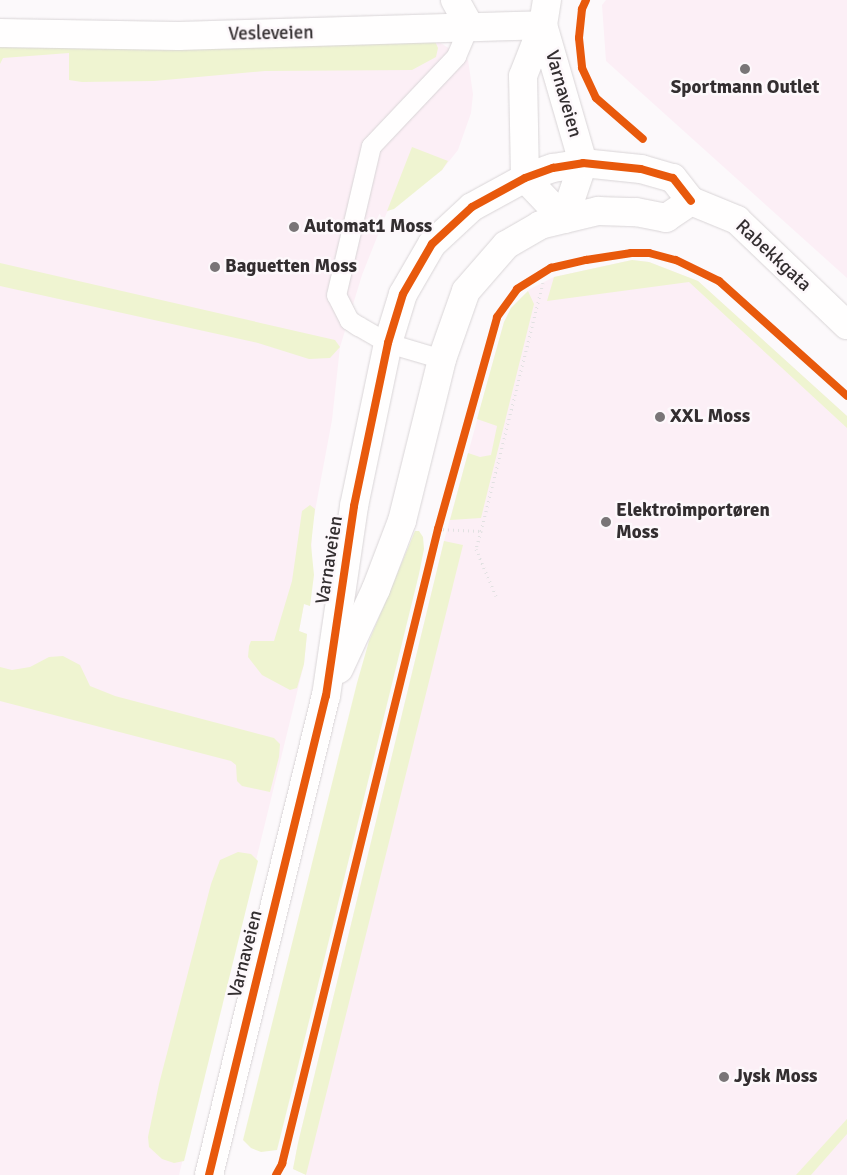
<!DOCTYPE html>
<html>
<head>
<meta charset="utf-8">
<style>
  body { margin:0 }
  #map { position:relative; width:847px; height:1175px; overflow:hidden; background:#fcf9fb; font-family:Signika,sans-serif }
  div>[style] { position:absolute }
  .built>* { inset:0; background:#fceff6 }
  .green>* { inset:0; background:#eff4d1 }
  .path>* { height:3px; margin-top:-1.5px; transform-origin:0; background:repeating-linear-gradient(90deg,#e2e1e2 0 1px,transparent 0 5px) }
  .roads { filter:drop-shadow(0 0 1px #d9d5d7) drop-shadow(0 0 1px #d9d5d7) }
  .lane>* { height:19px; margin:-9.5px; padding:0 9.5px; transform-origin:9.5px; border-radius:9.5px; background:#fffefe }
  .street>* { height:28px; margin:-14px; padding:0 14px; transform-origin:14px; border-radius:14px; background:#fffefe }
  .secondary>* { height:28px; margin:-14px; padding:0 14px; transform-origin:14px; border-radius:14px; background:#fffefe }
  .cycleway>* { height:8px; margin:-4px; padding:0 4px; transform-origin:4px; border-radius:4px; background:#e8590c }
  .dots>* { width:14px; height:14px; translate:-50% -50%; box-sizing:border-box; border:2px solid #fdf8fb; border-radius:50% }
  span { translate:-50% -50%; white-space:nowrap; text-align:center; line-height:1.15; -webkit-text-stroke:5px #fdf8fb; paint-order:stroke }
  .street-label { font-size:19px; color:#332e30 }
  .poi-label { font-size:19px; color:#332e30; font-weight:700 }
  .left { translate:0 -50%; text-align:left }
</style>
</head>
<body>
<div id="map">
  <div class="built">
    <i style="clip-path:polygon(606px 0,847px 0,847px 278px,606px 61px,602px 5px)"></i>
    <i style="clip-path:polygon(434px 39px,468px 60px,473px 94px,471px 113px,458px 150px,442px 170px,387px 212px,362px 275px,340px 347px,332px 420px,312px 527px,310px 606px,304px 604px,299px 631px,307px 634px,304px 664px,179px 1175px,0 1175px,0 40px,265px 47px)"></i>
    <i style="clip-path:polygon(632px 260px,649px 262px,698px 281px,847px 416px,847px 1175px,307px 1175px,293px 1169px,298px 1143px,444px 541px,504px 322px,511px 308px,530px 289px,554px 277px)"></i>
  </div>
  <div class="green">
    <i style="clip-path:polygon(434px 39px,438px 48px,436px 57px,412px 70px,265px 71px,154px 81px,82px 82px,69px 80px,69px 53px,3px 58px,0 64px,0 40px,265px 47px)"></i>
    <i style="clip-path:polygon(412px 147px,448px 161px,442px 170px,394px 209px,387px 211px)"></i>
    <i style="clip-path:polygon(632px 260px,649px 262px,698px 281px,847px 416px,847px 428px,689px 282px,547px 301px,554px 277px)"></i>
    <i style="clip-path:polygon(0 263px,335px 340px,340px 347px,330px 358px,309px 359px,258px 343px,0 286px)"></i>
    <i style="clip-path:polygon(528px 291px,534px 304px,481px 518px,450px 520px,468px 453px,480px 457px,491px 455px,497px 426px,477px 419px,504px 322px,511px 308px)"></i>
    <i style="clip-path:polygon(310px 505px,315px 509px,311px 545px,314px 575px,310px 606px,304px 604px,299px 631px,307px 634px,304px 664px,297px 688px,290px 690px,262px 675px,248px 657px,249px 646px,251px 641px,274px 641px,292px 581px,302px 511px)"></i>
    <i style="clip-path:polygon(415px 531px,419px 531px,423px 537px,424px 549px,419px 574px,297px 1070px,277px 1150px,261px 1152px,251px 1148px,243px 1140px,357px 683px,369px 641px)"></i>
    <i style="clip-path:polygon(444px 541px,463px 545px,306px 1175px,293px 1169px,298px 1143px)"></i>
    <i style="clip-path:polygon(63px 656px,80px 665px,90px 686px,115px 696px,274px 738px,280px 744px,279px 757px,270px 792px,242px 786px,237px 781px,236px 765px,231px 761px,0 701px,0 667px,12px 670px,30px 667px,49px 657px)"></i>
    <i style="clip-path:polygon(238px 852px,251px 854px,258px 861px,184px 1161px,174px 1163px,162px 1159px,149px 1147px,148px 1137px,159px 1084px,211px 884px,220px 860px)"></i>
    <i style="clip-path:polygon(847px 1119px,847px 1134px,811px 1175px,796px 1175px)"></i>
  </div>
  <div class="path">
    <i style="left:438px;top:529px;width:43px;rotate:2.7deg"></i>
    <i style="left:481px;top:531px;width:256px;rotate:-76deg"></i>
    <i style="left:481px;top:531px;width:19px;rotate:106deg"></i>
    <i style="left:476px;top:549px;width:51px;rotate:66.9deg"></i>
  </div>
  <div class="roads">
    <div class="lane">
      <i style="left:442px;top:359px;width:56px;rotate:-163.5deg"></i>
      <i style="left:388px;top:343px;width:34px;rotate:-150deg"></i>
      <i style="left:358px;top:326px;width:11px;rotate:-146deg"></i>
      <i style="left:349px;top:320px;width:28px;rotate:-117deg"></i>
      <i style="left:336px;top:295px;width:153px;rotate:-76.8deg"></i>
      <i style="left:371px;top:146px;width:124px;rotate:-46.6deg"></i>
      <i style="left:456px;top:56px;width:34px;rotate:-67deg"></i>
    </div>
    <div class="street">
      <i style="left:455px;top:0;width:29px;rotate:61deg"></i>
      <i style="left:0;top:33px;width:178px;rotate:1deg"></i>
      <i style="left:178px;top:36px;width:365px;rotate:-1.7deg"></i>
    </div>
    <div class="secondary">
      <i style="left:543px;top:25px;width:144px;rotate:73.8deg"></i>
      <i style="left:583px;top:163px;width:59px;rotate:108.7deg"></i>
      <i style="left:564px;top:219px;width:57px;rotate:-133.6deg"></i>
      <i style="left:525px;top:178px;width:102px;rotate:-91.1deg"></i>
      <i style="left:523px;top:76px;width:55px;rotate:-68.6deg"></i>
      <i style="left:543px;top:25px;width:25px;rotate:-81deg"></i>
      <i style="left:691px;top:201px;width:50px;rotate:22.4deg"></i>
      <i style="left:737px;top:220px;width:152px;rotate:43.7deg"></i>
      <i style="left:339px;top:669px;width:88px;rotate:-65.2deg"></i>
      <i style="left:376px;top:589px;width:73px;rotate:-69.1deg"></i>
      <i style="left:402px;top:521px;width:167px;rotate:-76.1deg"></i>
      <i style="left:442px;top:359px;width:72px;rotate:-70.6deg"></i>
      <i style="left:466px;top:291px;width:61px;rotate:-49deg"></i>
      <i style="left:506px;top:245px;width:39px;rotate:-30deg"></i>
      <i style="left:540px;top:225px;width:60px;rotate:-13.6deg"></i>
      <i style="left:598px;top:211px;width:38px;rotate:2deg"></i>
      <i style="left:636px;top:212px;width:31px;rotate:11deg"></i>
      <i style="left:666px;top:218px;width:30px;rotate:-34deg"></i>
      <i style="left:209px;top:1175px;width:493px;rotate:-76.3deg"></i>
      <i style="left:326px;top:696px;width:192px;rotate:-81.6deg"></i>
      <i style="left:354px;top:506px;width:167px;rotate:-78.2deg"></i>
      <i style="left:388px;top:343px;width:51px;rotate:-73deg"></i>
      <i style="left:403px;top:294px;width:58px;rotate:-59.9deg"></i>
      <i style="left:432px;top:244px;width:54px;rotate:-42.8deg"></i>
      <i style="left:472px;top:207px;width:60px;rotate:-28.7deg"></i>
      <i style="left:525px;top:178px;width:30px;rotate:-20deg"></i>
      <i style="left:553px;top:168px;width:30px;rotate:-9deg"></i>
      <i style="left:583px;top:163px;width:58px;rotate:5.9deg"></i>
      <i style="left:641px;top:169px;width:33px;rotate:16deg"></i>
      <i style="left:673px;top:178px;width:29px;rotate:52deg"></i>
    </div>
  </div>
  <div class="cycleway">
    <i style="left:586px;top:0;width:10px;rotate:114deg"></i>
    <i style="left:582px;top:9px;width:29px;rotate:96deg"></i>
    <i style="left:579px;top:38px;width:30px;rotate:84deg"></i>
    <i style="left:582px;top:68px;width:33px;rotate:65deg"></i>
    <i style="left:596px;top:98px;width:62px;rotate:41.1deg"></i>
    <i style="left:209px;top:1175px;width:493px;rotate:-76.3deg"></i>
    <i style="left:326px;top:696px;width:192px;rotate:-81.6deg"></i>
    <i style="left:354px;top:506px;width:167px;rotate:-78.2deg"></i>
    <i style="left:388px;top:343px;width:51px;rotate:-73deg"></i>
    <i style="left:403px;top:294px;width:58px;rotate:-59.9deg"></i>
    <i style="left:432px;top:244px;width:54px;rotate:-42.8deg"></i>
    <i style="left:472px;top:207px;width:60px;rotate:-28.7deg"></i>
    <i style="left:525px;top:178px;width:30px;rotate:-20deg"></i>
    <i style="left:553px;top:168px;width:30px;rotate:-9deg"></i>
    <i style="left:583px;top:163px;width:58px;rotate:5.9deg"></i>
    <i style="left:641px;top:169px;width:33px;rotate:16deg"></i>
    <i style="left:673px;top:178px;width:29px;rotate:52deg"></i>
    <i style="left:276px;top:1175px;width:13px;rotate:-61deg"></i>
    <i style="left:282px;top:1164px;width:654px;rotate:-76.2deg"></i>
    <i style="left:438px;top:529px;width:220px;rotate:-74.4deg"></i>
    <i style="left:497px;top:317px;width:34px;rotate:-54deg"></i>
    <i style="left:517px;top:289px;width:40px;rotate:-32deg"></i>
    <i style="left:551px;top:268px;width:36px;rotate:-13deg"></i>
    <i style="left:586px;top:260px;width:46px;rotate:-8.8deg"></i>
    <i style="left:631px;top:253px;width:18px"></i>
    <i style="left:649px;top:253px;width:28px;rotate:15deg"></i>
    <i style="left:676px;top:260px;width:48px;rotate:26deg"></i>
    <i style="left:719px;top:281px;width:172px;rotate:41.9deg"></i>
  </div>
  <div class="dots">
    <i style="left:745px;top:69px;background:#797577"></i>
    <i style="left:294px;top:227px;background:#797577"></i>
    <i style="left:215px;top:267px;background:#797577"></i>
    <i style="left:660px;top:417px;background:#797577"></i>
    <i style="left:606px;top:522px;background:#797577"></i>
    <i style="left:724px;top:1077px;background:#797577"></i>
  </div>
  <div class="street-label">
    <span style="left:271px;top:34px;rotate:-1deg">Vesleveien</span>
    <span style="left:563px;top:94px;rotate:74deg">Varnaveien</span>
    <span style="left:773px;top:256px;rotate:43deg">Rabekkgata</span>
    <span style="left:330px;top:560px;rotate:-81deg">Varnaveien</span>
    <span style="left:246px;top:954px;rotate:-76deg">Varnaveien</span>
  </div>
  <div class="poi-label">
    <span style="left:745px;top:88px">Sportmann Outlet</span>
    <span class="left" style="left:304px;top:227px">Automat1 Moss</span>
    <span class="left" style="left:225px;top:267px">Baguetten Moss</span>
    <span class="left" style="left:670px;top:417px">XXL Moss</span>
    <span class="left" style="left:616px;top:522px">Elektroimportøren<br>Moss</span>
    <span class="left" style="left:734px;top:1077px">Jysk Moss</span>
  </div>
</div>
</body>
</html>
